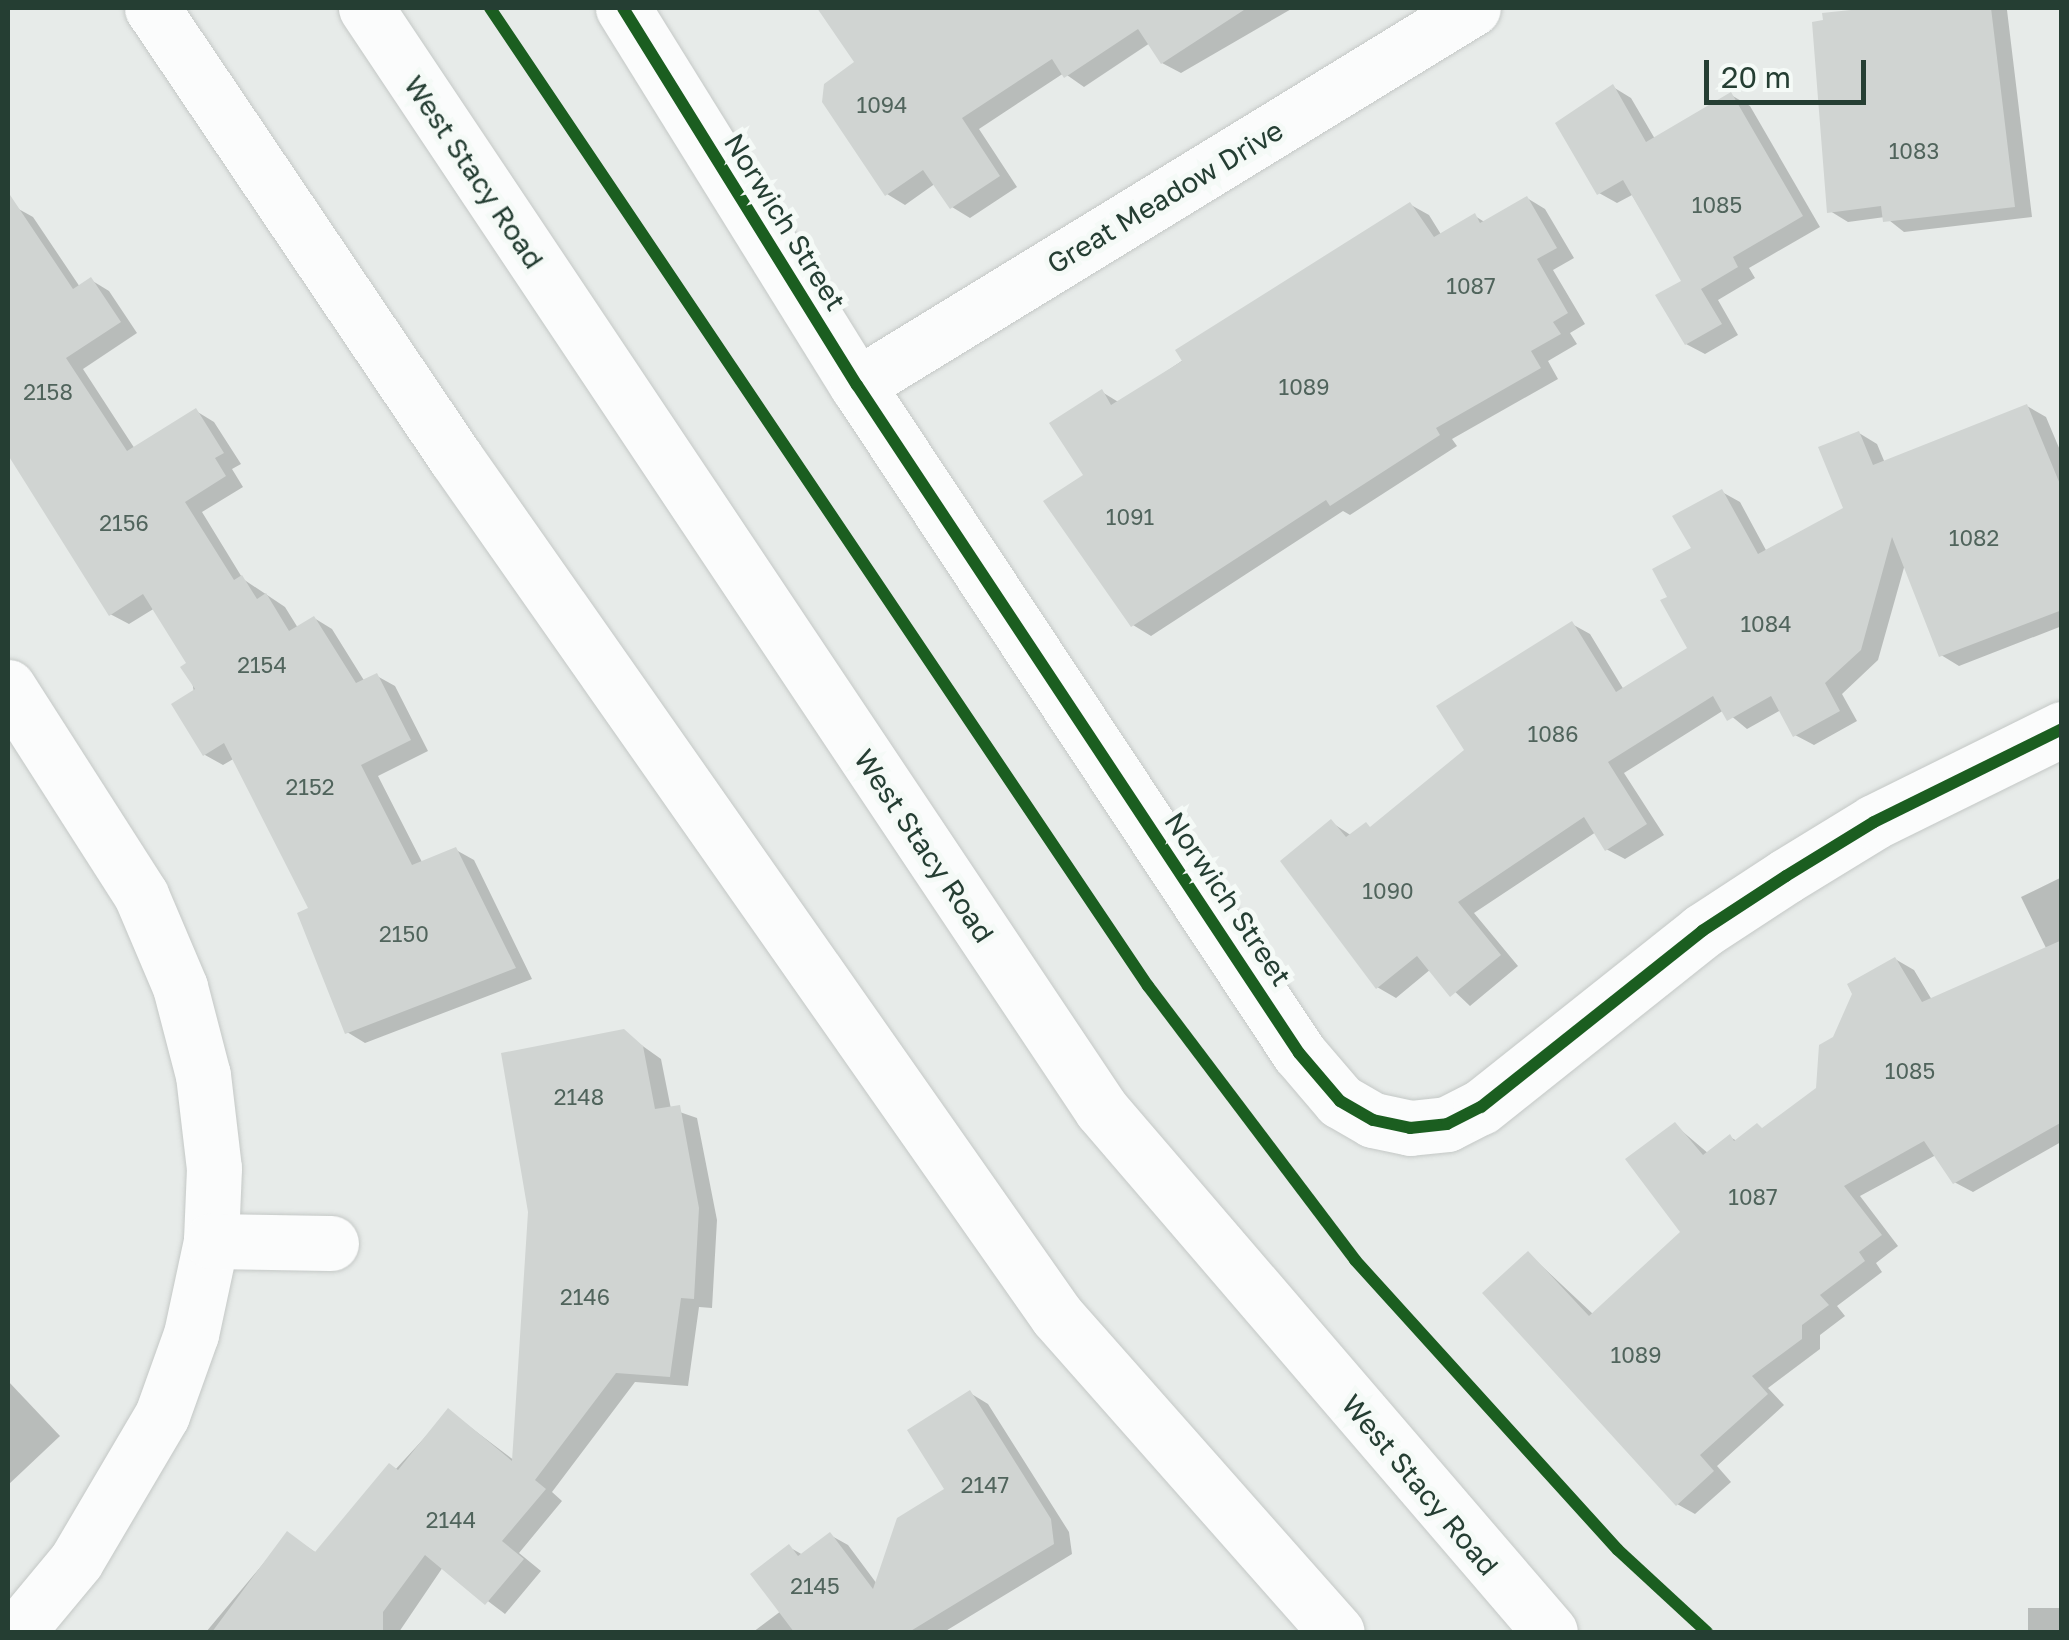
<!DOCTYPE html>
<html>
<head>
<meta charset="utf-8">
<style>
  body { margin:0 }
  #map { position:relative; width:2069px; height:1640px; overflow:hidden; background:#e7ebe9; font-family:"Golos Text",sans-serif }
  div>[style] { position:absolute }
  .shadow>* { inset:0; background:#0003; transform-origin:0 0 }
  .building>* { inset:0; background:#d0d4d2 }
  .roads { filter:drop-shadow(0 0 2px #c4c8c6) drop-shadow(0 0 2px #c4c8c6) }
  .minor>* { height:55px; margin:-27.5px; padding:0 27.5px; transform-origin:27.5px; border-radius:27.5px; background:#fbfcfc }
  .secondary>* { height:55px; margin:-27.5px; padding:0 27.5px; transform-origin:27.5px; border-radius:27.5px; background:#fbfcfc }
  .cycleway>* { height:12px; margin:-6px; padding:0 6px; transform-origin:6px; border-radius:6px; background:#1b5e20 }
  span { translate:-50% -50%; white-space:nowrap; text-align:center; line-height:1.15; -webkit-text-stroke:10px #f5faf7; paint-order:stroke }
  .number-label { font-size:22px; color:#50645c }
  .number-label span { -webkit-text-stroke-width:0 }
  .street-label { font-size:28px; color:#253e33 }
  .frame { position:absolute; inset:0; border:10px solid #253e33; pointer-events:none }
  .scale { position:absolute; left:1704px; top:60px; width:162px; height:45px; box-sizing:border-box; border:5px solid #253e33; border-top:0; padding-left:12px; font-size:30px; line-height:35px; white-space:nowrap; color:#253e33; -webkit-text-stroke:8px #f5faf7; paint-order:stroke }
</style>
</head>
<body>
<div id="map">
  <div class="shadow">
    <i style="clip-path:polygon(870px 8px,1293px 8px,1181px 73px,1162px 63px,1150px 43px,1084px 87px,1064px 73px,979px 129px,1017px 187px,970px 218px,952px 207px,936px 183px,905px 205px,887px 194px,857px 62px,835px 30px)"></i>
    <i style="clip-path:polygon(1879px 8px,2007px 10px,2032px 217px,1904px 232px,1885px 217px,1848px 222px,1830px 211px,1825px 15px)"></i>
    <i style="clip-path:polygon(1613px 87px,1631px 98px,1655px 139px,1731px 95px,1750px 106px,1820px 227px,1749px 268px,1755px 278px,1718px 300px,1738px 335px,1705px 354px,1686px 344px,1684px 282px,1632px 195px,1617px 203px,1599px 193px)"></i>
    <i style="clip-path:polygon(1527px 198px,1545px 209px,1574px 258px,1553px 270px,1585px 324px,1570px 333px,1577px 344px,1548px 361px,1558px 379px,1452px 439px,1457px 446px,1350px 515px,1343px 511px,1151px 636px,1133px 625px,1102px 392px,1120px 403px,1411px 205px,1429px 215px,1442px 236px,1475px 216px,1486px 223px)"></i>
    <i style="clip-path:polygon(15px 207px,33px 217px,80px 287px,91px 280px,109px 291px,137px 333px,83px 369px,135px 449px,196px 411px,214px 422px,241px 464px,232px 469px,243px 487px,202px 512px,243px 579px,285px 607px,298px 628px,314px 618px,332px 629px,365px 682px,377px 676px,395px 686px,428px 751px,378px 776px,423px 864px,456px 850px,474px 860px,532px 979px,365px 1043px,347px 1032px,311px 909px,235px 758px,223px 765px,205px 755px,189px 664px,155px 608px,129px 624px,110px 614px,8px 451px,8px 212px)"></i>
    <i style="clip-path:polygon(2027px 406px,2046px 417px,2062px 455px,2062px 626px,1959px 666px,1941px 655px,1905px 564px,1878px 660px,1842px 694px,1857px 721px,1814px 745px,1795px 735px,1781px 710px,1747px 729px,1724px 710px,1624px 773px,1664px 835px,1625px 859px,1606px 849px,1596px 832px,1474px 913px,1518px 966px,1470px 1006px,1431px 969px,1396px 998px,1377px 987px,1331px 822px,1352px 836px,1372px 828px,1467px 750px,1572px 624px,1590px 634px,1624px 690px,1690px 649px,1671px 598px,1722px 492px,1740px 502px,1767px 552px,1846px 509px,1859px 433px,1877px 444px,1885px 463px)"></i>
    <i style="clip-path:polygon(2062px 877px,2061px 1142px,1973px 1192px,1954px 1182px,1936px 1155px,1860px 1196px,1898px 1246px,1876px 1263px,1882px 1272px,1837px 1306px,1845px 1316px,1820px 1335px,1820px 1349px,1768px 1388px,1784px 1405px,1717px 1466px,1731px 1482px,1695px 1514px,1677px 1504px,1529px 1254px,1594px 1315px,1684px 1233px,1675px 1125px,1709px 1154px,1730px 1137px,1737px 1141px,1764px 1129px,1818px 1089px,1835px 1039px,1895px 959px,1914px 970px,1932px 1000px,2047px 950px,2021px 897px)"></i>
    <i style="clip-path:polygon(623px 1032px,661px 1059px,671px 1109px,697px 1118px,717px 1220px,712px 1308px,699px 1307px,688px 1386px,635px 1382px,552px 1492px,562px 1501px,519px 1553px,541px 1571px,505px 1614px,443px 1567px,399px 1632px,206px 1632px,288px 1534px,318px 1554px,449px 1411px,515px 1461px)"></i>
    <i style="clip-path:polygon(8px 1381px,60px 1436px,8px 1485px)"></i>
    <i style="clip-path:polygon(970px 1393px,988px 1404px,1069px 1532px,1072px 1554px,944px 1632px,753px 1632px,781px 1611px,789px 1547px,803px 1555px,830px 1535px,848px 1545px,877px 1584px,948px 1490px)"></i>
    <i style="left:2028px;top:1608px;width:34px;height:24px"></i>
  </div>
  <div class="building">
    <i style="clip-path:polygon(817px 8px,1247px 8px,1161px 64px,1138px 29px,1064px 78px,1052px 59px,962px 118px,1000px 176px,950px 209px,923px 170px,885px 196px,822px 102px,824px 84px,854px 62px)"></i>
    <i style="clip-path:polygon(1870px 8px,1991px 8px,2015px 207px,1883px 222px,1881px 206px,1827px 213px,1812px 22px,1823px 20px,1822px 13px)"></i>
    <i style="clip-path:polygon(1613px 84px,1646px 142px,1731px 92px,1803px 216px,1733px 257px,1738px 267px,1701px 289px,1722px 324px,1685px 345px,1655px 295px,1681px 281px,1623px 180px,1597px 195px,1555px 123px)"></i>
    <i style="clip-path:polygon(8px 192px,73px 289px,91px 277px,121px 322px,66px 358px,127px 451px,196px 408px,224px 453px,215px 458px,226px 476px,185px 502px,234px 580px,242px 575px,257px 599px,266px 593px,289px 631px,314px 616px,356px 683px,377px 673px,411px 740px,361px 765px,412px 865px,456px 847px,516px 968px,345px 1034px,297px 913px,308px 908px,224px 743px,203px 756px,171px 704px,195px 689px,180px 667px,186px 663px,143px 594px,109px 616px,8px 455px)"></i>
    <i style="clip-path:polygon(1527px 196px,1557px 248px,1537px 259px,1568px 313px,1553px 322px,1561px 334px,1531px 351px,1541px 368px,1436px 428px,1440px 435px,1330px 506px,1326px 500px,1131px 627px,1043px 501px,1083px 475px,1049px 423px,1102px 389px,1111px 405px,1182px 361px,1175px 350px,1410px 202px,1434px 237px,1475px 213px,1480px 223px)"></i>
    <i style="clip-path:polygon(2027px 404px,2062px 489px,2062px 610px,1939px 657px,1892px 537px,1861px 650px,1825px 683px,1840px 711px,1793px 737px,1771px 696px,1727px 721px,1713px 696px,1608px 762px,1647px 824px,1605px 851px,1584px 817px,1458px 902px,1501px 955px,1450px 997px,1417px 956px,1376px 989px,1280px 861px,1331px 819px,1346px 837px,1366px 822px,1370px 827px,1464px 750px,1436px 706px,1572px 621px,1616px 692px,1687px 648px,1660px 600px,1667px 597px,1652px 569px,1691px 548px,1672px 516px,1722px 489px,1758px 554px,1843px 508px,1818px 447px,1859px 431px,1873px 465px)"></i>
    <i style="clip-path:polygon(2062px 940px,2062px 1122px,1953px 1184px,1924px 1141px,1844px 1186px,1882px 1235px,1859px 1252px,1865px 1261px,1820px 1295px,1829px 1305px,1802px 1325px,1802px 1339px,1752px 1376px,1768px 1394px,1700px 1455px,1714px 1471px,1676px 1506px,1482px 1293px,1528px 1251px,1589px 1316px,1680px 1232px,1625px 1159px,1675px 1122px,1703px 1155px,1730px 1134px,1734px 1141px,1757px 1123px,1762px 1128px,1816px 1088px,1819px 1045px,1833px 1037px,1852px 994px,1847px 984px,1895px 957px,1922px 1002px)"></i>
    <i style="clip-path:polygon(624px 1029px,643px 1046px,655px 1109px,680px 1105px,699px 1208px,694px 1299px,681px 1298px,670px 1377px,616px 1373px,535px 1480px,546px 1489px,502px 1541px,524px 1559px,485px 1605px,425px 1555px,383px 1612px,383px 1632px,212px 1632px,287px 1531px,315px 1552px,389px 1463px,398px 1470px,448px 1408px,512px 1461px,528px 1212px,501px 1053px)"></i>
    <i style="clip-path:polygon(970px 1390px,1051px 1519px,1054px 1544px,909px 1632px,794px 1632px,750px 1574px,789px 1544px,798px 1556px,830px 1532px,873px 1589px,897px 1518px,944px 1489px,907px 1430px)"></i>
  </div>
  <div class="roads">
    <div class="minor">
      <i style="left:623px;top:8px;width:444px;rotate:58.2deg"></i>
      <i style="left:857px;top:385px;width:801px;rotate:56.51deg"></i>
      <i style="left:1299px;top:1053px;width:63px;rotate:49.5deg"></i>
      <i style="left:1340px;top:1101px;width:38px;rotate:30deg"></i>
      <i style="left:1373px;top:1120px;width:38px;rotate:12deg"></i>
      <i style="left:1410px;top:1128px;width:37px;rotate:-6deg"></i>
      <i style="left:1447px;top:1124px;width:38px;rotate:-27deg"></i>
      <i style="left:1481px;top:1107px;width:283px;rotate:-38.5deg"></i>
      <i style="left:1702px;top:931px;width:100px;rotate:-33.2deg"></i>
      <i style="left:1786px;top:876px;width:103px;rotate:-31.5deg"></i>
      <i style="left:1874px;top:822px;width:210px;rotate:-26.3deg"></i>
      <i style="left:857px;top:385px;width:722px;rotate:-31.47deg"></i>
      <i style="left:8px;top:687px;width:247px;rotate:57.4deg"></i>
      <i style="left:141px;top:895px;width:100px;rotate:67deg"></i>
      <i style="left:180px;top:987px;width:91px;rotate:75.4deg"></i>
      <i style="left:203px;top:1075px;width:94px;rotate:83.3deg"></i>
      <i style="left:214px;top:1168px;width:73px;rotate:92.4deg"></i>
      <i style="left:211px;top:1241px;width:95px;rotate:102.1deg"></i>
      <i style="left:191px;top:1334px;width:86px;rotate:109.7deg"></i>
      <i style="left:162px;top:1415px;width:169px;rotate:120.5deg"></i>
      <i style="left:76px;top:1561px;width:92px;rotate:129.7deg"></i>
      <i style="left:211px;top:1241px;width:120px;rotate:1deg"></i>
    </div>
    <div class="secondary">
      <i style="left:152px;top:8px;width:542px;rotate:55.99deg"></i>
      <i style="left:455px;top:457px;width:1049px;rotate:54.98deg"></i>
      <i style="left:1057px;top:1316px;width:422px;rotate:48.5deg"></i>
      <i style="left:366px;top:8px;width:1324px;rotate:56.27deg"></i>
      <i style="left:1101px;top:1109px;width:689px;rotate:49.35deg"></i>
    </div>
  </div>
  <div class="cycleway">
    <i style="left:490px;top:8px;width:1179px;rotate:56.07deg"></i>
    <i style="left:1148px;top:986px;width:343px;rotate:52.9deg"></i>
    <i style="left:1355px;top:1260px;width:391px;rotate:47.8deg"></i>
    <i style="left:1618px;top:1550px;width:121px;rotate:42.7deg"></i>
    <i style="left:623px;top:8px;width:444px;rotate:58.2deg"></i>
    <i style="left:857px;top:385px;width:801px;rotate:56.51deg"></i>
    <i style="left:1299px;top:1053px;width:63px;rotate:49.5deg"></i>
    <i style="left:1340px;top:1101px;width:38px;rotate:30deg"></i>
    <i style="left:1373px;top:1120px;width:38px;rotate:12deg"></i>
    <i style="left:1410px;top:1128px;width:37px;rotate:-6deg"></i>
    <i style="left:1447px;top:1124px;width:38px;rotate:-27deg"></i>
    <i style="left:1481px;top:1107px;width:283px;rotate:-38.5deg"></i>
    <i style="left:1702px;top:931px;width:100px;rotate:-33.2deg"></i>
    <i style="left:1786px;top:876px;width:103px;rotate:-31.5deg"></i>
    <i style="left:1874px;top:822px;width:210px;rotate:-26.3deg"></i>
  </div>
  <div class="number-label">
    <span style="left:882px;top:105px">1094</span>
    <span style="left:1914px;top:151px">1083</span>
    <span style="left:1717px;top:205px">1085</span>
    <span style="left:1471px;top:286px">1087</span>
    <span style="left:1304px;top:387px">1089</span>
    <span style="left:48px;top:392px">2158</span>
    <span style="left:1130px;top:517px">1091</span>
    <span style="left:124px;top:523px">2156</span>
    <span style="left:1974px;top:538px">1082</span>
    <span style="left:1766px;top:624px">1084</span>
    <span style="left:262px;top:665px">2154</span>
    <span style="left:1553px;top:734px">1086</span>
    <span style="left:310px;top:787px">2152</span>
    <span style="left:1388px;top:891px">1090</span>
    <span style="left:404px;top:934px">2150</span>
    <span style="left:1910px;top:1071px">1085</span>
    <span style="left:579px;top:1097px">2148</span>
    <span style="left:1753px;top:1197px">1087</span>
    <span style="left:585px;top:1297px">2146</span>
    <span style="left:1636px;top:1355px">1089</span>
    <span style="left:985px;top:1485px">2147</span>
    <span style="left:451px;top:1520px">2144</span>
    <span style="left:815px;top:1586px">2145</span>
  </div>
  <div class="street-label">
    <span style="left:474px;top:172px;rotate:56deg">West Stacy Road</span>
    <span style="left:1165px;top:197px;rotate:-31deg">Great Meadow Drive</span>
    <span style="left:785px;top:222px;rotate:58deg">Norwich Street</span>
    <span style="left:924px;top:846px;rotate:56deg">West Stacy Road</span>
    <span style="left:1228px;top:899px;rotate:56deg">Norwich Street</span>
    <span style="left:1420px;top:1485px;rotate:50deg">West Stacy Road</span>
  </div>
  <div class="frame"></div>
  <div class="scale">20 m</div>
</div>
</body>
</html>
